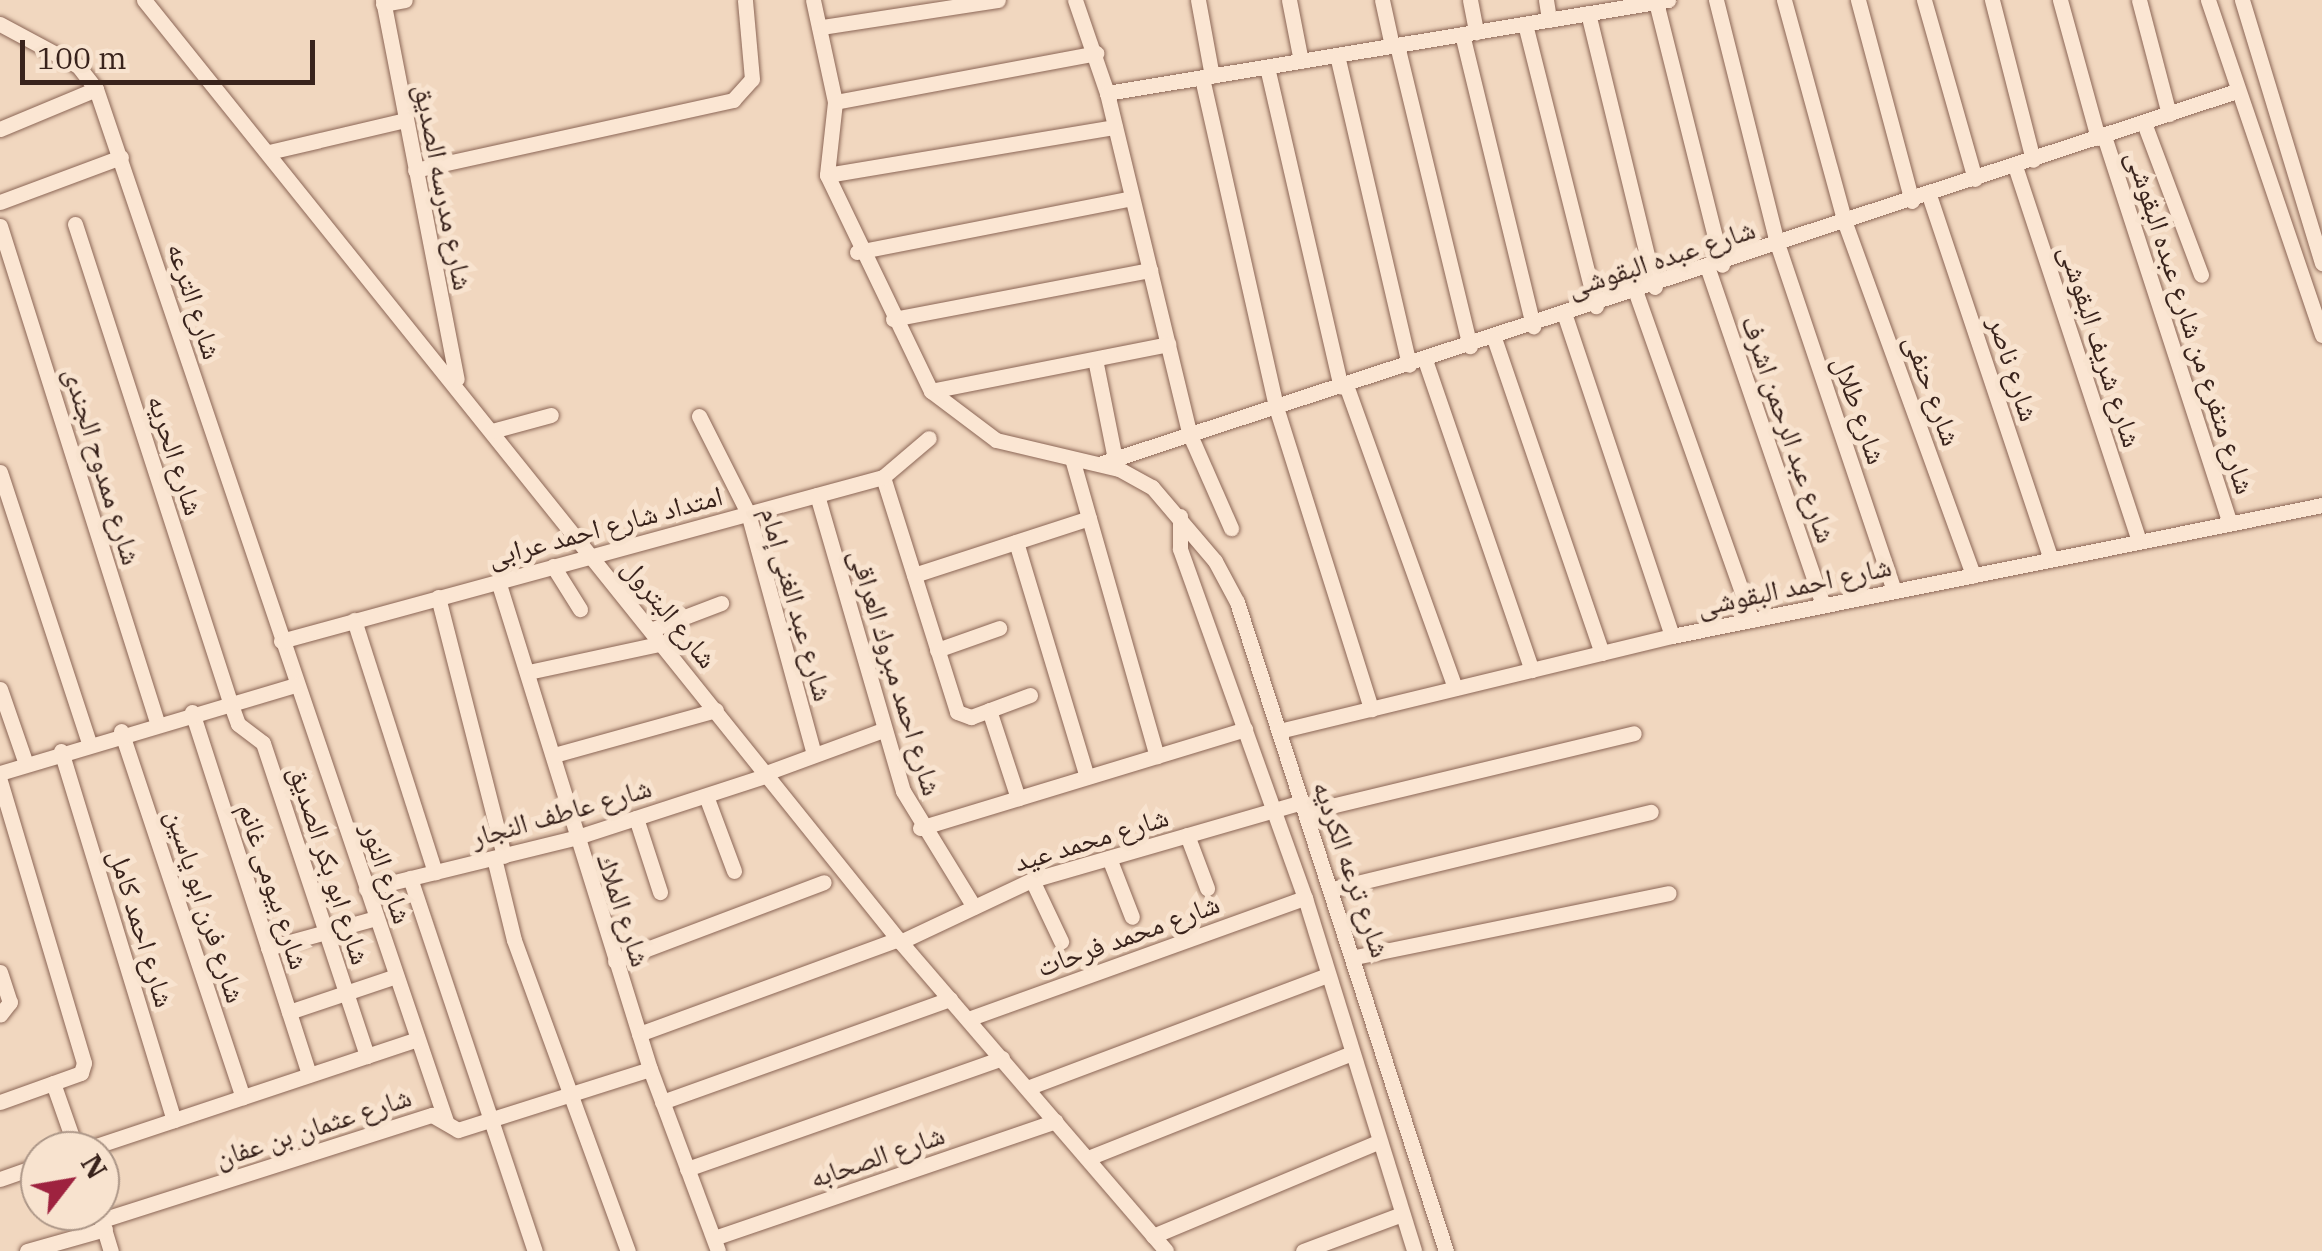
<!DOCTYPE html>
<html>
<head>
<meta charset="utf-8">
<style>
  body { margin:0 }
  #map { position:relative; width:2322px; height:1251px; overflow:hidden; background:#f1d7bf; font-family:"IBM Plex Serif","Noto Naskh Arabic",serif }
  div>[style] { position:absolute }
  .roads { filter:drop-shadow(0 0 2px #8b6656) drop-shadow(0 0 2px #8b6656) }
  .street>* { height:15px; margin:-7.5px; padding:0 7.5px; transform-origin:7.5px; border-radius:7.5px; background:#fbe6d3 }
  span { translate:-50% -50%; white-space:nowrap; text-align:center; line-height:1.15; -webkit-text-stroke:10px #f8e3cf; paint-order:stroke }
  .street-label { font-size:28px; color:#39231c }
  .north { position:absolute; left:20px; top:1131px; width:100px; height:100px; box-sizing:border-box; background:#f8e3cf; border:2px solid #ac9687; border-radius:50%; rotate:59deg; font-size:28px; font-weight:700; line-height:40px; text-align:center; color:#39231c }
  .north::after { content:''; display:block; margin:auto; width:35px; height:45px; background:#9e223f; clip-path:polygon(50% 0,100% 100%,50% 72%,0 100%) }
  .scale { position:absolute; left:20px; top:40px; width:295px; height:45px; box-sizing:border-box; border:5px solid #39231c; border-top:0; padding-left:12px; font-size:30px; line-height:35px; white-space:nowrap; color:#39231c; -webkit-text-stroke:8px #f8e3cf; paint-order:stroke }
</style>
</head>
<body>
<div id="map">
  <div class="roads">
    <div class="street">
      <i style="left:144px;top:0;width:1204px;rotate:51.24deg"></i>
      <i style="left:898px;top:939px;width:411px;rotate:49.3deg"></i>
      <i style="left:383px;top:0;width:386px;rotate:79deg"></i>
      <i style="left:813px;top:0;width:104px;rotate:77.8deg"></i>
      <i style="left:835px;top:102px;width:73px;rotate:96.3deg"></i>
      <i style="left:827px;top:175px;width:240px;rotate:64.3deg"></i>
      <i style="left:931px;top:391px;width:81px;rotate:37deg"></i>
      <i style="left:996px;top:440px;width:126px;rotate:13.3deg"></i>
      <i style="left:1119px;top:469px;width:38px;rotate:29deg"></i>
      <i style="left:1152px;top:487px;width:97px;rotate:49.6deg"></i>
      <i style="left:1215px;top:561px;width:47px;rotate:61.8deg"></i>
      <i style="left:1237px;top:602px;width:682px;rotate:72.15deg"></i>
      <i style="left:1075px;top:0;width:98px;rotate:71deg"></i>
      <i style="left:1107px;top:93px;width:352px;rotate:76.4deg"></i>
      <i style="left:1190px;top:435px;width:102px;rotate:66.2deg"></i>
      <i style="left:1198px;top:0;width:77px;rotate:79.6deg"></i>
      <i style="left:1289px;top:0;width:62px;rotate:78.9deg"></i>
      <i style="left:1382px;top:0;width:47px;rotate:77.7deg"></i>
      <i style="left:1470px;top:0;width:33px;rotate:79deg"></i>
      <i style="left:1546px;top:0;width:20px;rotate:81deg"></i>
      <i style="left:1716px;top:0;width:254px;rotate:75.9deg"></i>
      <i style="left:1778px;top:246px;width:364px;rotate:71.4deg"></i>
      <i style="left:1784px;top:0;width:231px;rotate:74.7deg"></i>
      <i style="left:1845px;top:223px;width:375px;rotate:70deg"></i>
      <i style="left:1858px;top:0;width:208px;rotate:75deg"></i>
      <i style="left:1924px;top:0;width:186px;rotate:74.1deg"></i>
      <i style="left:1992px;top:0;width:165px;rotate:75.6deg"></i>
      <i style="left:2060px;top:0;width:143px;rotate:74.6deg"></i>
      <i style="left:2139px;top:0;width:118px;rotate:75.3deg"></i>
      <i style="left:2208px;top:0;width:354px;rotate:71.2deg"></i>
      <i style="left:2242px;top:0;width:275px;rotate:73.1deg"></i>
      <i style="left:1656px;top:2px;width:271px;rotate:75.9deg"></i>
      <i style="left:383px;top:4px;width:22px;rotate:-10deg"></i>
      <i style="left:1588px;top:13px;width:282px;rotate:76.3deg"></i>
      <i style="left:0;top:24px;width:89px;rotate:28.3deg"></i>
      <i style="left:78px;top:66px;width:29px;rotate:52deg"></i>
      <i style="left:96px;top:89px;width:1090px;rotate:71.27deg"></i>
      <i style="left:1525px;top:24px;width:291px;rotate:75.9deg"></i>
      <i style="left:822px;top:27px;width:178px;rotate:-8.7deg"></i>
      <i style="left:1462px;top:34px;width:301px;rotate:76.3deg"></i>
      <i style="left:1397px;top:45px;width:310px;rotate:76.4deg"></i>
      <i style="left:1337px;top:55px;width:318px;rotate:76.9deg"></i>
      <i style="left:1267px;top:67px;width:328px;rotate:77deg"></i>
      <i style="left:1202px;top:78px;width:337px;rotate:77.3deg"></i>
      <i style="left:1276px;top:407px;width:317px;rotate:72.5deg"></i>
      <i style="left:1107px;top:93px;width:569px;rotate:-9.41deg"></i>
      <i style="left:835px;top:102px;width:266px;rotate:-10.6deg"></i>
      <i style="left:2144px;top:123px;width:162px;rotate:69.4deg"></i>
      <i style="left:0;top:129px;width:104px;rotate:-22.6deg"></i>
      <i style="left:2104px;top:136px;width:407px;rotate:72deg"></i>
      <i style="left:269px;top:152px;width:140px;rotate:-13.2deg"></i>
      <i style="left:2015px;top:166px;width:395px;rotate:71.7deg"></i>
      <i style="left:415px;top:170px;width:326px;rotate:-12.4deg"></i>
      <i style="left:733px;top:100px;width:28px;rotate:-48deg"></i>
      <i style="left:752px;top:79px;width:79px;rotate:-95.1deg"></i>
      <i style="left:827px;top:175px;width:292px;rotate:-9.5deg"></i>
      <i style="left:1929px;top:195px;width:384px;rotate:71.5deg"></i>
      <i style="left:0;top:202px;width:129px;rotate:-20.4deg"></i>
      <i style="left:75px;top:224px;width:503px;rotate:72.03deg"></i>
      <i style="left:230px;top:702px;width:23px;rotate:70deg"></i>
      <i style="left:238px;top:724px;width:31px;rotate:37deg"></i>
      <i style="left:263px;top:743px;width:330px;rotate:71.6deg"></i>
      <i style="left:0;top:226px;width:520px;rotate:72.44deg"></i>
      <i style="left:857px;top:252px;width:280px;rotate:-11.1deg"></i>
      <i style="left:1708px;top:269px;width:355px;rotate:71.1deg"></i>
      <i style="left:1636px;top:293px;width:347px;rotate:70.5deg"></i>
      <i style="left:1565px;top:316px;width:337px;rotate:71.5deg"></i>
      <i style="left:893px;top:319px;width:262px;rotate:-10.8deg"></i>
      <i style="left:1494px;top:338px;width:333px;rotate:71.1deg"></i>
      <i style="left:1095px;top:359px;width:102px;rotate:78.7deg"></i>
      <i style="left:1425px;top:360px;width:328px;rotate:71deg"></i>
      <i style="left:1346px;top:385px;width:322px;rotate:70.2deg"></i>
      <i style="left:931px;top:391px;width:242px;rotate:-11.2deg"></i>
      <i style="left:699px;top:416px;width:109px;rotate:63.2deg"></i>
      <i style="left:748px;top:513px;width:250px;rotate:74.7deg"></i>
      <i style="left:492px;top:431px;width:61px;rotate:-15.2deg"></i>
      <i style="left:1073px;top:462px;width:306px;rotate:74.1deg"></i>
      <i style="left:1102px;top:463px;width:1194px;rotate:-18.15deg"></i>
      <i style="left:0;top:472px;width:284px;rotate:71.8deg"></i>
      <i style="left:883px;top:477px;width:246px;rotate:72.5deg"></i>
      <i style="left:957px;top:712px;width:15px;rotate:20deg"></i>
      <i style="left:971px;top:717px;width:63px;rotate:-20.4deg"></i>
      <i style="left:817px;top:495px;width:308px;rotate:73.8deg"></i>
      <i style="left:903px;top:791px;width:136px;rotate:58.5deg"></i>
      <i style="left:1180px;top:516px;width:33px;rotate:90deg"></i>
      <i style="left:1180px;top:549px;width:371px;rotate:70.3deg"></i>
      <i style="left:1305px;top:898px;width:369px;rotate:72.8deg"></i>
      <i style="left:1016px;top:542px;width:245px;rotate:73.2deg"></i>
      <i style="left:553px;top:566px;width:51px;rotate:57.9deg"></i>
      <i style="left:914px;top:575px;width:184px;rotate:-18deg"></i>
      <i style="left:498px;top:581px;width:511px;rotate:72.7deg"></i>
      <i style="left:650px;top:1069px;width:194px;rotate:69.5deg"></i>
      <i style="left:438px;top:597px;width:267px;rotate:75.7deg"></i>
      <i style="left:354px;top:620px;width:265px;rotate:72.2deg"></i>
      <i style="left:653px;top:629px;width:73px;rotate:-20.9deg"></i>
      <i style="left:281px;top:641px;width:624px;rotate:-15.24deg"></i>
      <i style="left:883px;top:477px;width:60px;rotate:-40.3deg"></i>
      <i style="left:937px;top:650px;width:66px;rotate:-19.5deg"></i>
      <i style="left:533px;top:671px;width:134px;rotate:-12.1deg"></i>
      <i style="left:0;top:689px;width:79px;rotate:70.9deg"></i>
      <i style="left:989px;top:710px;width:93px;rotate:71.8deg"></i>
      <i style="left:192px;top:712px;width:381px;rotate:72.1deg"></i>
      <i style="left:121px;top:731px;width:386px;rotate:71.6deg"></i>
      <i style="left:1279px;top:731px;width:404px;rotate:-13.6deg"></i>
      <i style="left:1672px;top:636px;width:663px;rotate:-11.39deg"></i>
      <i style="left:61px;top:751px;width:386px;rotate:73deg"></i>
      <i style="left:554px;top:755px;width:168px;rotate:-15.5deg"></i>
      <i style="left:0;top:773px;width:309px;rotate:-16.6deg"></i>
      <i style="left:766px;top:773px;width:125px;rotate:-20.2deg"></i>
      <i style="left:0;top:781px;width:294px;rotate:73.4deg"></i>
      <i style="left:84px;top:1063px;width:10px;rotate:107deg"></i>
      <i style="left:81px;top:1073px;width:86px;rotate:160.3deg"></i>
      <i style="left:706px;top:796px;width:80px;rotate:69.5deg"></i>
      <i style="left:1306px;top:812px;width:337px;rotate:-13.5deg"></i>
      <i style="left:636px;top:818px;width:78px;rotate:72deg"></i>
      <i style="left:920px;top:828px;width:340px;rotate:-16.9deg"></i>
      <i style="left:1187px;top:835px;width:57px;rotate:69.3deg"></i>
      <i style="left:494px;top:858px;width:84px;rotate:76.3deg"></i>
      <i style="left:514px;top:940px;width:331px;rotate:69.9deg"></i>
      <i style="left:1109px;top:858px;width:63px;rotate:68.7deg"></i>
      <i style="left:410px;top:878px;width:393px;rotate:71.5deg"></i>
      <i style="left:1032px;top:880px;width:68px;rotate:64.6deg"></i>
      <i style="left:366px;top:889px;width:214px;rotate:-13.8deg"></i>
      <i style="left:574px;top:838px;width:204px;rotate:-18deg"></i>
      <i style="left:1332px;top:889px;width:328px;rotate:-13.6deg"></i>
      <i style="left:900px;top:942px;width:146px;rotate:-25.2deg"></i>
      <i style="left:1032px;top:880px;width:282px;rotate:-16.1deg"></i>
      <i style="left:268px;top:948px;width:112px;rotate:-15.5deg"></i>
      <i style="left:1355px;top:957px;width:320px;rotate:-11.5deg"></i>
      <i style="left:615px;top:961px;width:223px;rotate:-20.7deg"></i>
      <i style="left:0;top:972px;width:32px;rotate:72deg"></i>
      <i style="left:10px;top:1002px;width:16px;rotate:128deg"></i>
      <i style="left:289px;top:1012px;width:113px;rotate:-18.6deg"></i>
      <i style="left:968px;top:1019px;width:358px;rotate:-19.8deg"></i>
      <i style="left:639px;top:1034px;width:276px;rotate:-20.1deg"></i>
      <i style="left:53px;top:1083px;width:72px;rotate:70.6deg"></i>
      <i style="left:1027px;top:1088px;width:321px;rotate:-20.6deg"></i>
      <i style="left:662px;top:1102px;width:306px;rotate:-19.7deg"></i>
      <i style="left:81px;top:1151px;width:354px;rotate:-18.4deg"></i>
      <i style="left:1088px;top:1158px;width:282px;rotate:-21.7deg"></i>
      <i style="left:687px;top:1169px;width:334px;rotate:-19.4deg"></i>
      <i style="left:0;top:1179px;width:42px;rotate:-19.3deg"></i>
      <i style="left:101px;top:1219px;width:34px;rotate:73deg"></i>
      <i style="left:102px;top:1220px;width:346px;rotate:-17.7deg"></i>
      <i style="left:432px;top:1115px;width:30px;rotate:30deg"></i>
      <i style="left:458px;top:1130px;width:201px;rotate:-17.6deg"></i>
      <i style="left:1153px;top:1236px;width:244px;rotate:-22.7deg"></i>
      <i style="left:714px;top:1238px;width:361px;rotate:-18.9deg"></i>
      <i style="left:27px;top:1251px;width:81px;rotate:-15.8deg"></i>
      <i style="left:1303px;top:1251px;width:106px;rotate:-20.5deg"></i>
    </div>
  </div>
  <div class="street-label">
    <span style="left:444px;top:187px;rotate:79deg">شارع مدرسه الصديق</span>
    <span style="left:1661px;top:258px;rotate:-18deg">شارع عبده البقوشى</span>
    <span style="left:195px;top:301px;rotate:72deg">شارع الترعه</span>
    <span style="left:2191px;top:322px;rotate:72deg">شارع متفرع من شارع عبده البقوشى</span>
    <span style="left:2101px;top:346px;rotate:72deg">شارع شريف البقوشى</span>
    <span style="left:2014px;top:369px;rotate:72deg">شارع ناصر</span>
    <span style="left:1933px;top:390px;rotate:70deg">شارع حنفى</span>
    <span style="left:1860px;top:410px;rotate:71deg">شارع طلال</span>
    <span style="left:1789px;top:429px;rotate:71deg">شارع عبد الرحمن اشرف</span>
    <span style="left:176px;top:455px;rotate:72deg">شارع الحريه</span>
    <span style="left:103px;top:466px;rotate:73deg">شارع ممدوح الجندى</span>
    <span style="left:605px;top:526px;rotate:-15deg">امتداد شارع احمد عرابى</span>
    <span style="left:1794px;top:586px;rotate:-12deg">شارع احمد البقوشى</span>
    <span style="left:797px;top:604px;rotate:74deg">شارع عبد الغنى إمام</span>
    <span style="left:670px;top:613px;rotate:51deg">شارع البترول</span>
    <span style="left:896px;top:672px;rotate:73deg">شارع احمد مبروك العراقى</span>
    <span style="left:561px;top:812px;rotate:-16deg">شارع عاطف النجار</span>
    <span style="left:1091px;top:839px;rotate:-17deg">شارع محمد عيد</span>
    <span style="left:330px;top:865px;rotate:72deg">شارع ابو بكر الصديق</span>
    <span style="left:1352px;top:869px;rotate:71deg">شارع ترعه الكرديه</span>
    <span style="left:387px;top:873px;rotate:71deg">شارع النور</span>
    <span style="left:274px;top:886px;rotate:72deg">شارع بيومى غانم</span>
    <span style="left:206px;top:906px;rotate:72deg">شارع فرن ابو ياسين</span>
    <span style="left:624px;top:910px;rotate:72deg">شارع الملاك</span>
    <span style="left:142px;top:928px;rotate:73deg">شارع احمد كامل</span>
    <span style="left:1128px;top:935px;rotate:-20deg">شارع محمد فرحات</span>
    <span style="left:313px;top:1127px;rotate:-18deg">شارع عثمان بن عفان</span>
    <span style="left:877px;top:1156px;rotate:-19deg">شارع الصحابه</span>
  </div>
  <div class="north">N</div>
  <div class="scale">100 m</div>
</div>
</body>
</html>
